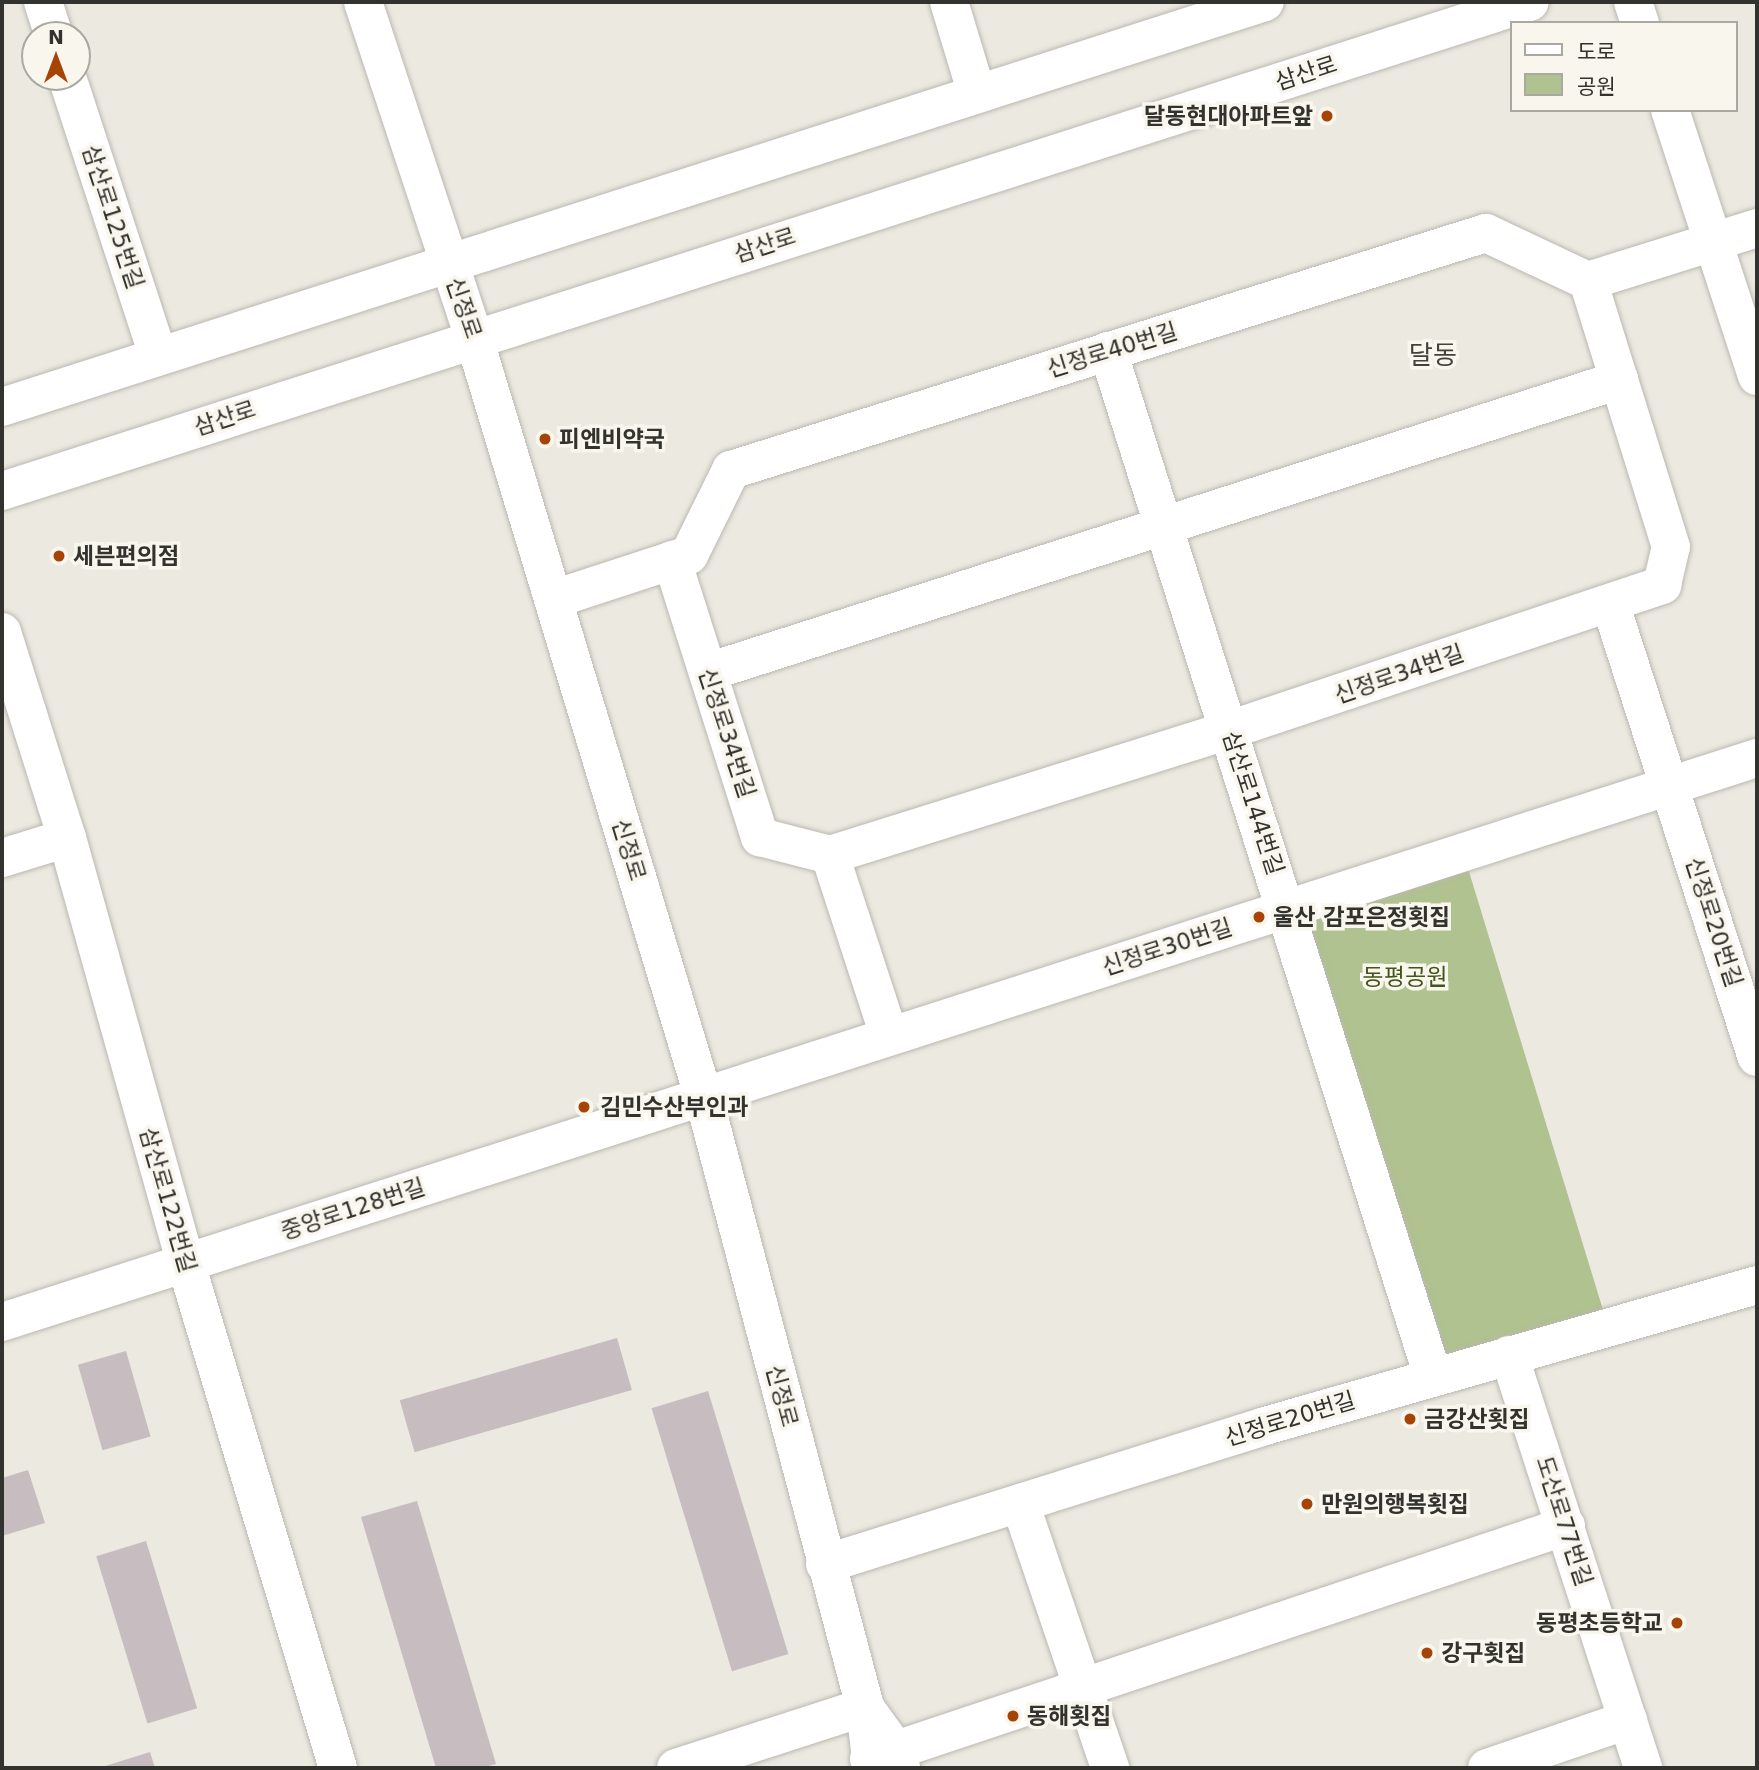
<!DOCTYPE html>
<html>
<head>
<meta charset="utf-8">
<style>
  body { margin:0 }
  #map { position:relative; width:1759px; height:1770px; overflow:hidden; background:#ebe9e0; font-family:"DejaVu Sans","Noto Sans KR",sans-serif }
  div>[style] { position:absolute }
  .green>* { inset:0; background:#b0c28f; transform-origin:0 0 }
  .building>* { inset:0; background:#c7bcbf; transform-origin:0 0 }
  .roads { filter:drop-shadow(0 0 2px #bab8b0) drop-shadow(0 0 2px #bab8b0) }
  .minor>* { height:38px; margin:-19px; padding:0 19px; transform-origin:19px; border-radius:19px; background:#fff }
  .major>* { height:38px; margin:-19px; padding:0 19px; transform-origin:19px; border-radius:19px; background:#fff }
  .dots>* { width:19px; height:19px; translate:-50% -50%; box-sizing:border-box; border:4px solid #f8f6ed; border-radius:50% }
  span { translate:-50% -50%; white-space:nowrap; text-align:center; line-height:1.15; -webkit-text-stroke:7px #f8f6ed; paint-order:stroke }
  .street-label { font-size:23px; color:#32322e }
  .poi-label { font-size:23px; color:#32322e; font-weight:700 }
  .right { translate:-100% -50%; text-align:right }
  .left { translate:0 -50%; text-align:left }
  .park-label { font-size:23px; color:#44551a }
  .quarter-label { font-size:26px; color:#44433b }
  .frame { position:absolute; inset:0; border:4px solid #32322e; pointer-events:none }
  .legend { position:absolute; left:1510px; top:21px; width:228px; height:91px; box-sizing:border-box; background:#f8f6ed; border:2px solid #a9a8a1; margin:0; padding:9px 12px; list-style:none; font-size:21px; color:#32322e }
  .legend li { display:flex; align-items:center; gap:14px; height:35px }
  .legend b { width:35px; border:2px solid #a9a8a1 }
  .north { position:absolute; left:21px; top:21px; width:70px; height:70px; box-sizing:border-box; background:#f8f6ed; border:2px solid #a9a8a1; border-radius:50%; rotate:0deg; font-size:19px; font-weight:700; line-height:28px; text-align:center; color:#32322e }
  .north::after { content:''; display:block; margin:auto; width:24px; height:32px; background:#a64306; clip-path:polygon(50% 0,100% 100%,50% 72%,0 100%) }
</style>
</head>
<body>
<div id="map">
  <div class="green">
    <i style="left:1463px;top:852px;width:497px;height:185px;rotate:73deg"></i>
  </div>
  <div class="building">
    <i style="left:617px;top:1338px;width:54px;height:226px;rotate:74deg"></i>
    <i style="left:126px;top:1351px;width:89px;height:50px;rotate:74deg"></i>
    <i style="left:708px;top:1391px;width:275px;height:59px;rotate:73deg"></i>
    <i style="clip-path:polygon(28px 1470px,45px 1523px,2px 1536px,2px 1478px)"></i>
    <i style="clip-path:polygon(417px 1501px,496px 1764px,481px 1768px,436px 1768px,361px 1517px)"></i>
    <i style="left:146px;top:1541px;width:175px;height:52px;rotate:73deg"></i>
    <i style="clip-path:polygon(150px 1752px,155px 1768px,99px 1768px)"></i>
  </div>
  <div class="roads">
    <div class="minor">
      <i style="left:43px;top:2px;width:35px;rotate:72deg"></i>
      <i style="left:949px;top:2px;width:96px;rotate:73.1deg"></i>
      <i style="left:1633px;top:2px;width:22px;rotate:72deg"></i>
      <i style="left:67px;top:77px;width:293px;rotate:71.9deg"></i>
      <i style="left:1670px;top:110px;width:280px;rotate:71.9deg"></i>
      <i style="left:1108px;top:351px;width:1076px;rotate:72.42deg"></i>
      <i style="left:672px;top:560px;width:291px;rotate:72.4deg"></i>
      <i style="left:760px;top:837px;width:72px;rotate:14.4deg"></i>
      <i style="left:830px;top:855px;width:189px;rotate:71.9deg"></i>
      <i style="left:554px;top:599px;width:142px;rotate:-18.1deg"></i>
      <i style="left:689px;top:555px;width:95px;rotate:-63.7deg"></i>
      <i style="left:731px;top:470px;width:791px;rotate:-17.43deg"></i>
      <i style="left:1486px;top:233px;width:113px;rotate:25.2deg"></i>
      <i style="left:1588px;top:281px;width:177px;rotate:-17.4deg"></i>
      <i style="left:1610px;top:603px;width:477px;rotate:72.1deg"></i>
      <i style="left:2px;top:632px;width:216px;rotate:72.5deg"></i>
      <i style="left:67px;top:838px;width:442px;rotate:74.4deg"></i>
      <i style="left:186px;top:1264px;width:526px;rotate:73.22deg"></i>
      <i style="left:708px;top:672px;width:957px;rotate:-17.77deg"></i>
      <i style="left:830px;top:855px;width:418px;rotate:-17.4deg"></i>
      <i style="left:1229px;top:730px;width:457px;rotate:-18.5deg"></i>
      <i style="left:1662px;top:585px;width:39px;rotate:-77deg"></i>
      <i style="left:1671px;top:547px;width:279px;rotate:-107.3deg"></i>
      <i style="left:2px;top:858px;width:68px;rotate:-17.1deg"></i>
      <i style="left:2px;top:1322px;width:1843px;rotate:-17.82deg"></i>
      <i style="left:1509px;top:1355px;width:434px;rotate:72deg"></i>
      <i style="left:1020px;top:1503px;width:280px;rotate:71.2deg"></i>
      <i style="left:825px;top:1564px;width:461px;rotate:-17.4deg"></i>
      <i style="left:1265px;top:1426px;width:512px;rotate:-15.99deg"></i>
      <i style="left:869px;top:1759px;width:735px;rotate:-18.48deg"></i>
      <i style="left:676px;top:1768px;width:199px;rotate:-17.9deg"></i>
      <i style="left:1487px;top:1768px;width:149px;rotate:-18.8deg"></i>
    </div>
    <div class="major">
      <i style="left:363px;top:2px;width:354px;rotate:71.7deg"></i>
      <i style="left:474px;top:338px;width:791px;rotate:73.17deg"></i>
      <i style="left:703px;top:1095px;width:633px;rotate:75.17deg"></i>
      <i style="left:865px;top:1707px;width:61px;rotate:83.5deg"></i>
      <i style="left:2px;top:407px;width:1326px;rotate:-17.78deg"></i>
      <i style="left:2px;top:491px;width:1604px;rotate:-17.75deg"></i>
      <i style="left:866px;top:1709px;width:49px;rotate:54.1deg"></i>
      <i style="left:895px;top:1749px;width:20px;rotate:72deg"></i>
    </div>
  </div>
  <div class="dots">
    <i style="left:1327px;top:116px;background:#a64306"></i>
    <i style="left:545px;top:439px;background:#a64306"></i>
    <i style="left:59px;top:556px;background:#a64306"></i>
    <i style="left:1259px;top:917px;background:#a64306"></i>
    <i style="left:584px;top:1107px;background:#a64306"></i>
    <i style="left:1410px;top:1419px;background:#a64306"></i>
    <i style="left:1307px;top:1504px;background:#a64306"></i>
    <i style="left:1677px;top:1623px;background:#a64306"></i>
    <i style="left:1427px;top:1653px;background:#a64306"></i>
    <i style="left:1013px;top:1716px;background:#a64306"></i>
  </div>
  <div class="street-label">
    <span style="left:1306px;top:73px;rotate:-18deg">삼산로</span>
    <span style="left:113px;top:217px;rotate:72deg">삼산로125번길</span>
    <span style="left:765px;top:245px;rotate:-18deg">삼산로</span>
    <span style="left:464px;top:308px;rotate:71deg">신정로</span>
    <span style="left:1112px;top:350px;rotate:-17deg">신정로40번길</span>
    <span style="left:225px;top:418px;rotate:-18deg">삼산로</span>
    <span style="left:1399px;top:674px;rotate:-19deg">신정로34번길</span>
    <span style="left:727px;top:733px;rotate:72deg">신정로34번길</span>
    <span style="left:1253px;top:803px;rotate:72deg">삼산로144번길</span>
    <span style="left:629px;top:850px;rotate:73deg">신정로</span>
    <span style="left:1714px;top:922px;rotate:72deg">신정로20번길</span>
    <span style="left:1167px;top:947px;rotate:-18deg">신정로30번길</span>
    <span style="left:168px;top:1200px;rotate:74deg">삼산로122번길</span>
    <span style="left:353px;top:1209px;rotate:-18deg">중앙로128번길</span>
    <span style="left:782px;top:1396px;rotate:75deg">신정로</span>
    <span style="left:1290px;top:1419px;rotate:-17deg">신정로20번길</span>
    <span style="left:1564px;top:1521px;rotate:72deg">도산로77번길</span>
  </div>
  <div class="poi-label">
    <span class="right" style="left:1313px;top:116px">달동현대아파트앞</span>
    <span class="left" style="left:559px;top:439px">피엔비약국</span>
    <span class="left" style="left:73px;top:556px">세븐편의점</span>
    <span class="left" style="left:1273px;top:917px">울산 감포은정횟집</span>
    <span class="left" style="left:600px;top:1107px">김민수산부인과</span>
    <span class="left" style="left:1424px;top:1419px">금강산횟집</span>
    <span class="left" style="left:1321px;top:1504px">만원의행복횟집</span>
    <span class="right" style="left:1663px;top:1623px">동평초등학교</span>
    <span class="left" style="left:1441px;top:1653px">강구횟집</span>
    <span class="left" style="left:1027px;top:1716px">동해횟집</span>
  </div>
  <div class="park-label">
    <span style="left:1405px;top:977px">동평공원</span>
  </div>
  <div class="quarter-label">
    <span style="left:1433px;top:356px">달동</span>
  </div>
  <div class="frame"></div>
  <ul class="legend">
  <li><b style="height:9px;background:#fff"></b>도로</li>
  <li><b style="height:19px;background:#b0c28f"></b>공원</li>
  </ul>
  <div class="north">N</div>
</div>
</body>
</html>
